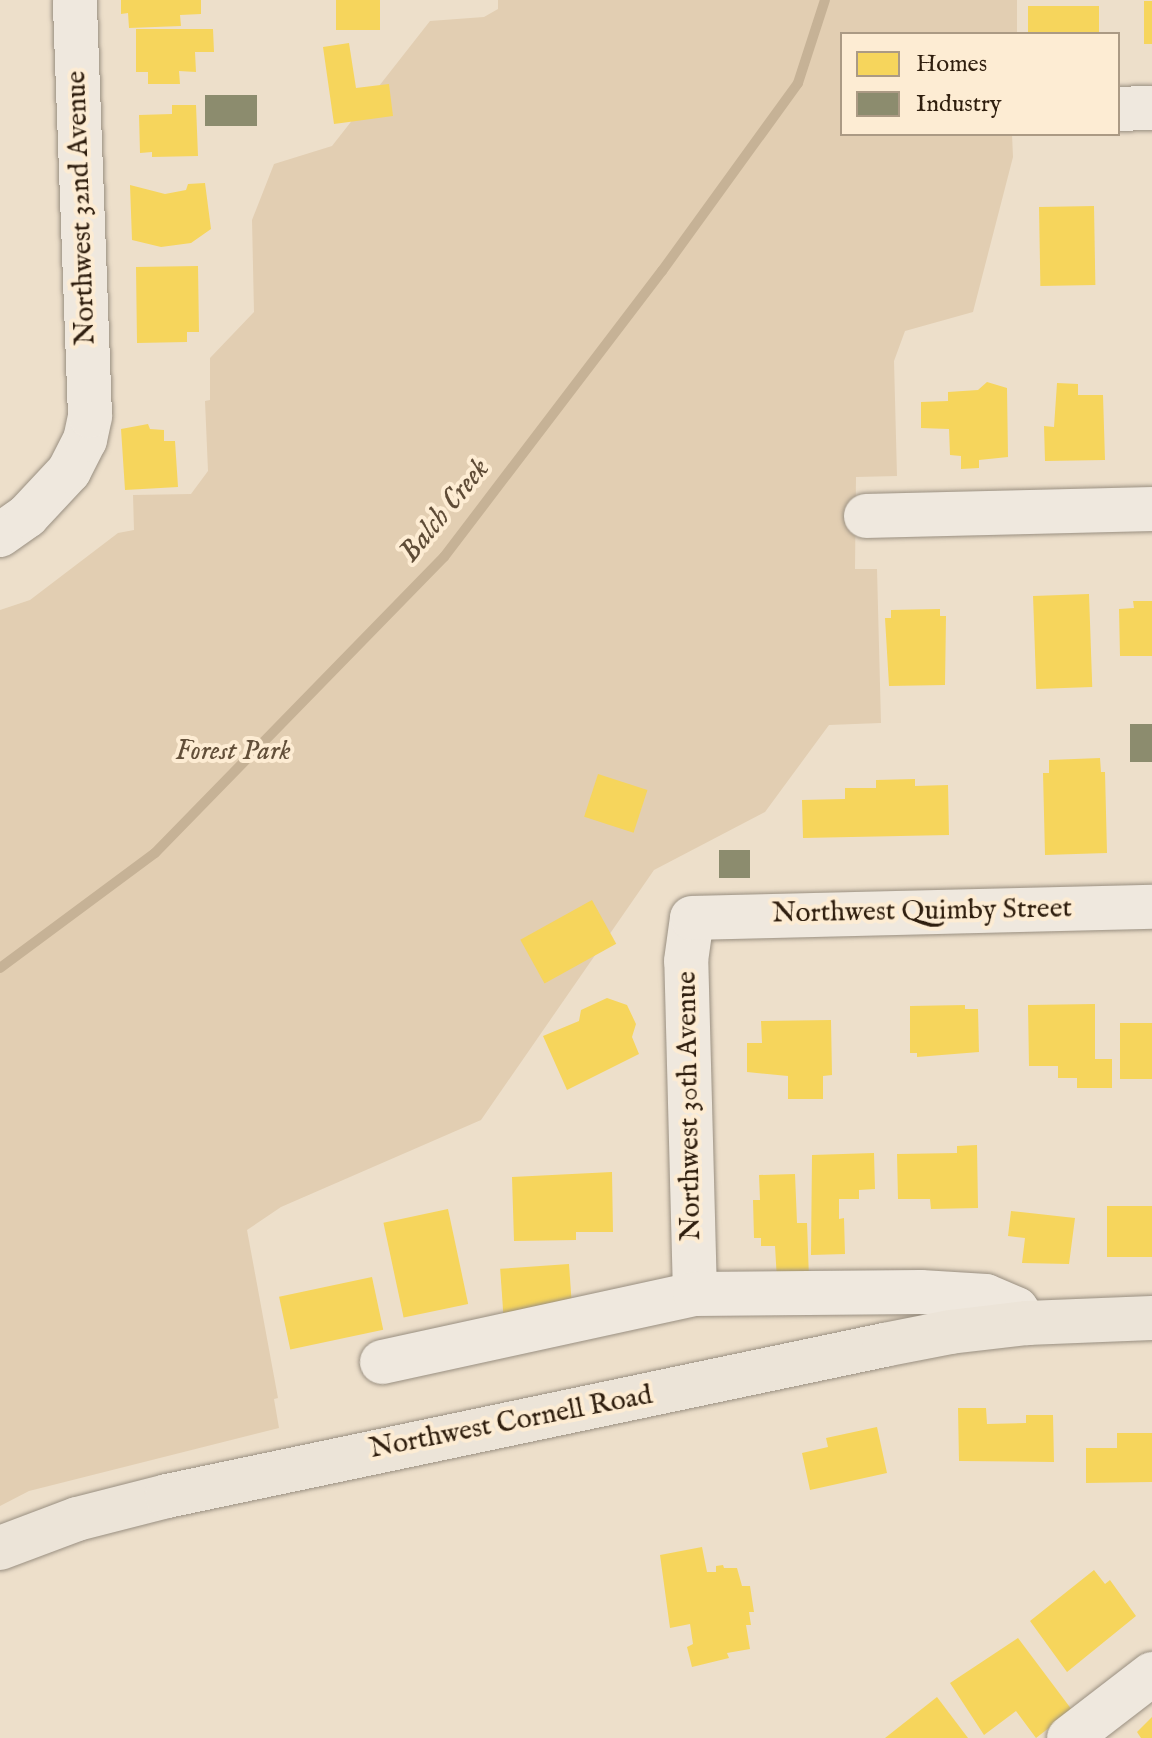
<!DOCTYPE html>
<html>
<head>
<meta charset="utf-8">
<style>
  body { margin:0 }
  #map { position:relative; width:1152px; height:1738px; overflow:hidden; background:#eddfca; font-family:"IM FELL English",serif }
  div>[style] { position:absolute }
  .green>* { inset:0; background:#e2ceb2 }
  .homes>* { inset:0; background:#f6d55c; transform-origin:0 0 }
  .industry>* { inset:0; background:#8c8c6e; transform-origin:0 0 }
  .stream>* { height:10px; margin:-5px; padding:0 5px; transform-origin:5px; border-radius:5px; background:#c6b296 }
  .roads { filter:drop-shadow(0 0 2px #998f81) drop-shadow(0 0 2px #998f81) }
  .minor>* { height:44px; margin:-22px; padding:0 22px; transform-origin:22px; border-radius:22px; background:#efe8de }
  .major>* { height:44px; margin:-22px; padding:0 22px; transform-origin:22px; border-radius:22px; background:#ece4d8 }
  span { translate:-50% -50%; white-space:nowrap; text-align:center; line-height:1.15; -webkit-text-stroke:8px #fdecd3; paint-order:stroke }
  .street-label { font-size:28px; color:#2f1e0e }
  .park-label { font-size:28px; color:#624f39; font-style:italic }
  .water-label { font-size:30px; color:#5e4b36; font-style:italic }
  .legend { position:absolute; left:840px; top:32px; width:280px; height:104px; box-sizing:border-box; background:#fdecd3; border:2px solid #ab9a84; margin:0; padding:10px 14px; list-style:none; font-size:24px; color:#2f1e0e }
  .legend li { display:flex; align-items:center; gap:16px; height:40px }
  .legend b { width:40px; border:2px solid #ab9a84 }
</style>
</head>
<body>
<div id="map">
  <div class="green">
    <i style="clip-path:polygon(498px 0,1017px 0,1017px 34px,842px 34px,842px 134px,1012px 134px,1013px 157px,973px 312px,905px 331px,894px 361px,897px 476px,856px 477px,855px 569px,877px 569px,881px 723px,829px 725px,765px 812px,654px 870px,481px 1120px,281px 1207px,247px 1230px,278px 1398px,274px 1399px,279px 1428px,29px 1491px,0 1506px,0 610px,30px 600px,118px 533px,134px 530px,133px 495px,191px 494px,208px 471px,205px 401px,210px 400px,210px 358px,254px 312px,252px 220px,274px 164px,332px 146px,430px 21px,484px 17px,498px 9px)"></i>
  </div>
  <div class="homes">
    <i style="clip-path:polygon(121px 0,201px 0,201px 14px,180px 15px,181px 26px,129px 28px,128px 13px,121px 14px)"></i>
    <i style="left:336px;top:0;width:44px;height:30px"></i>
    <i style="left:1144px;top:1px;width:8px;height:43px"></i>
    <i style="left:1099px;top:6px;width:28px;height:71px;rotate:90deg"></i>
    <i style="clip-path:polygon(136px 29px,213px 29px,214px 52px,195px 52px,196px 72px,179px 71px,180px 84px,148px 84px,148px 72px,136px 72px)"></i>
    <i style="clip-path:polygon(349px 43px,356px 88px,389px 84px,393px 116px,334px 124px,323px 47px)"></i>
    <i style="clip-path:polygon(172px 105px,196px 105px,198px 156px,152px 157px,152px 152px,140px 153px,139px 115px,172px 114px)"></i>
    <i style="clip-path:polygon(205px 183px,211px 229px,191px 243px,161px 247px,132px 240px,130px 185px,165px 194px,186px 190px,188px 184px)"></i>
    <i style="left:1094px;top:206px;width:79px;height:55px;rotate:89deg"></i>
    <i style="clip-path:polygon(198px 266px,199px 332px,187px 332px,187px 342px,137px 343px,136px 267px)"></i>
    <i style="clip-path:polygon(987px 382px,1007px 388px,1008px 457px,979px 460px,979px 468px,961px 469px,961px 456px,950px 455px,949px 429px,921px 428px,921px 402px,948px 401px,948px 392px,978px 390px)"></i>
    <i style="clip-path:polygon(1057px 383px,1078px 384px,1078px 395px,1103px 395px,1105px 460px,1045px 461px,1044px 426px,1054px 427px)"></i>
    <i style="clip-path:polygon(148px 424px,150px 429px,164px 430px,164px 441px,175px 441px,178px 487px,125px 490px,121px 429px)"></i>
    <i style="left:1089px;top:594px;width:93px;height:56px;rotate:88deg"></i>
    <i style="clip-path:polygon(1133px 601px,1152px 601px,1152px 656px,1120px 656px,1119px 609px,1134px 608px)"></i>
    <i style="clip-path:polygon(940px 609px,940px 616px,946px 616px,945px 685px,889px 686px,885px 618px,891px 618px,891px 610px)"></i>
    <i style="clip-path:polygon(1100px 758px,1101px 772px,1105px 772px,1107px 853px,1045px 855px,1043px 773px,1049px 773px,1049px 760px)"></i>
    <i style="left:598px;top:774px;width:52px;height:45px;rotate:18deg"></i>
    <i style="clip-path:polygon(915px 779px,915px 786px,948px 785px,949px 835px,803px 838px,802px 800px,845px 799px,845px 788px,876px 788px,876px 780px)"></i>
    <i style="left:592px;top:900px;width:50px;height:82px;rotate:61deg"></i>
    <i style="clip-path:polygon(607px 998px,627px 1005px,636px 1024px,632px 1037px,639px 1054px,567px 1090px,543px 1036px,579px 1021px,581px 1010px)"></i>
    <i style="clip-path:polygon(1095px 1004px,1095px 1059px,1112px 1059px,1112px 1088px,1077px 1088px,1077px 1078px,1058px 1078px,1058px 1066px,1029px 1066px,1028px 1005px)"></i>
    <i style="clip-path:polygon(965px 1005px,965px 1009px,978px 1009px,979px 1052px,917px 1057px,917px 1053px,910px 1053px,910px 1006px)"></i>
    <i style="clip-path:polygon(831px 1020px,832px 1075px,823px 1076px,823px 1099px,788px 1099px,788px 1076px,747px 1072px,747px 1043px,762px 1043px,761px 1021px)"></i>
    <i style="left:1152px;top:1023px;width:56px;height:32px;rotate:90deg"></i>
    <i style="clip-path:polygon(977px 1145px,978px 1208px,931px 1209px,930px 1199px,898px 1199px,897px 1154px,957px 1153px,957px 1146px)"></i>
    <i style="clip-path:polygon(874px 1153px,875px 1189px,859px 1190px,859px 1199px,839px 1199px,839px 1219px,844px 1218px,845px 1254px,811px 1255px,812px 1155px)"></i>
    <i style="clip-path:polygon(612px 1172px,613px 1232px,576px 1232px,576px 1240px,514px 1241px,512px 1177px)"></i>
    <i style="clip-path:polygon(795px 1174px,797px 1223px,807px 1223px,809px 1279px,777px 1280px,775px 1246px,761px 1246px,761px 1238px,754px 1238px,753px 1200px,760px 1200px,759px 1175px)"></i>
    <i style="left:1107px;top:1206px;width:45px;height:51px"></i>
    <i style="left:448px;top:1209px;width:97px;height:66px;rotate:78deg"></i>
    <i style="clip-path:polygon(1011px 1211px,1075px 1218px,1069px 1264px,1022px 1263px,1025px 1238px,1008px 1236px)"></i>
    <i style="left:569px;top:1264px;width:45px;height:69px;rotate:86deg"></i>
    <i style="left:372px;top:1277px;width:54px;height:95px;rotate:78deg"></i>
    <i style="clip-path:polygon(958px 1408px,986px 1408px,987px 1424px,1026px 1423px,1026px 1415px,1053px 1415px,1054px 1462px,959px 1461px)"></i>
    <i style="clip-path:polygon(877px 1427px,887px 1473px,810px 1490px,802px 1453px,828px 1447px,826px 1438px)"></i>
    <i style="clip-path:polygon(1117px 1433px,1152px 1433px,1152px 1482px,1086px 1483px,1086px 1448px,1117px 1448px)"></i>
    <i style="clip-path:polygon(702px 1547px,707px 1572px,716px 1572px,716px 1566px,723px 1565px,724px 1568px,737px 1568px,742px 1586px,750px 1586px,754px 1612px,749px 1612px,751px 1625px,746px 1625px,750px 1649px,727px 1653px,729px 1658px,692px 1667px,687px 1647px,693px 1644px,690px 1624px,670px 1628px,660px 1555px)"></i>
    <i style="clip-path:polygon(1094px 1570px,1105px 1584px,1110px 1580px,1136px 1616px,1067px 1672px,1030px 1621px)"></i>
    <i style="clip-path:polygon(1018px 1638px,1072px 1710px,1036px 1738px,1016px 1711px,984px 1735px,950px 1683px)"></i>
    <i style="clip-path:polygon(937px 1697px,968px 1738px,885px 1738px)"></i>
    <i style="clip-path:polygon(1152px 1717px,1152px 1738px,1141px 1738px,1137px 1732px)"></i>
  </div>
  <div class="industry">
    <i style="left:205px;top:95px;width:52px;height:31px"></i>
    <i style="left:1130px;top:724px;width:22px;height:38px"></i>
    <i style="left:719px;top:850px;width:31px;height:28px"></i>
  </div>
  <div class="stream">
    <i style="left:0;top:968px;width:193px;rotate:-36.6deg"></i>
    <i style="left:155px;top:853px;width:414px;rotate:-45.7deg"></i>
    <i style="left:444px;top:557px;width:360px;rotate:-52.7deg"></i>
    <i style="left:662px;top:271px;width:232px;rotate:-54.1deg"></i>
    <i style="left:798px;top:83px;width:87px;rotate:-72deg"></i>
  </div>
  <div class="roads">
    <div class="minor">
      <i style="left:1118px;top:109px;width:34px;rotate:-2deg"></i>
      <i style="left:866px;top:516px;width:286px;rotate:-1.4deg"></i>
      <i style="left:0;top:535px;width:33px;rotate:-35deg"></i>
      <i style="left:27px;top:516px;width:62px;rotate:-47deg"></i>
      <i style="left:69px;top:471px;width:35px;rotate:-63deg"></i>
      <i style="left:85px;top:440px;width:25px;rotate:-78deg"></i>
      <i style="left:90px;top:416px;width:416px;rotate:-92.1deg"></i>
      <i style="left:695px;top:1294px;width:333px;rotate:-91.5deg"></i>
      <i style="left:686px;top:961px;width:43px;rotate:-82.1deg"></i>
      <i style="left:692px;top:918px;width:460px;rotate:-1.4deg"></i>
      <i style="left:382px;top:1362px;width:320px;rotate:-12.3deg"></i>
      <i style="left:695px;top:1294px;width:226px;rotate:-0.5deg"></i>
      <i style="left:921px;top:1292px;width:65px;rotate:3.5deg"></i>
      <i style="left:986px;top:1296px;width:33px;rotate:23deg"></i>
      <i style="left:1016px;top:1309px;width:18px;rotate:52deg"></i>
      <i style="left:1069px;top:1738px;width:105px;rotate:-37.6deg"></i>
    </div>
    <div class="major">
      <i style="left:0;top:1548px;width:82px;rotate:-20.6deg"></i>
      <i style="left:77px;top:1519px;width:93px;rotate:-14.3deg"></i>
      <i style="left:167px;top:1496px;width:733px;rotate:-11.89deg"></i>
      <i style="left:884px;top:1345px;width:67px;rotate:-11.1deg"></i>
      <i style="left:950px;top:1332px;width:78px;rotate:-6.7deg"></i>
      <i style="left:1027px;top:1323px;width:125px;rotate:-2.3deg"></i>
    </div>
  </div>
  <div class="street-label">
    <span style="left:82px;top:208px;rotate:-92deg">Northwest 32nd Avenue</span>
    <span style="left:922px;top:912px;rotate:-1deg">Northwest Quimby Street</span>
    <span style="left:690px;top:1106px;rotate:-91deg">Northwest 30th Avenue</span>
    <span style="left:511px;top:1423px;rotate:-11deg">Northwest Cornell Road</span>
  </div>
  <div class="park-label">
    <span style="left:233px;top:752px">Forest Park</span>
  </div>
  <div class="water-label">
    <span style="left:445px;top:511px;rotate:-51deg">Balch Creek</span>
  </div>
  <ul class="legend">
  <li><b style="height:22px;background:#f6d55c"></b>Homes</li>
  <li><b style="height:22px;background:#8c8c6e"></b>Industry</li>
  </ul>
</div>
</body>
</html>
